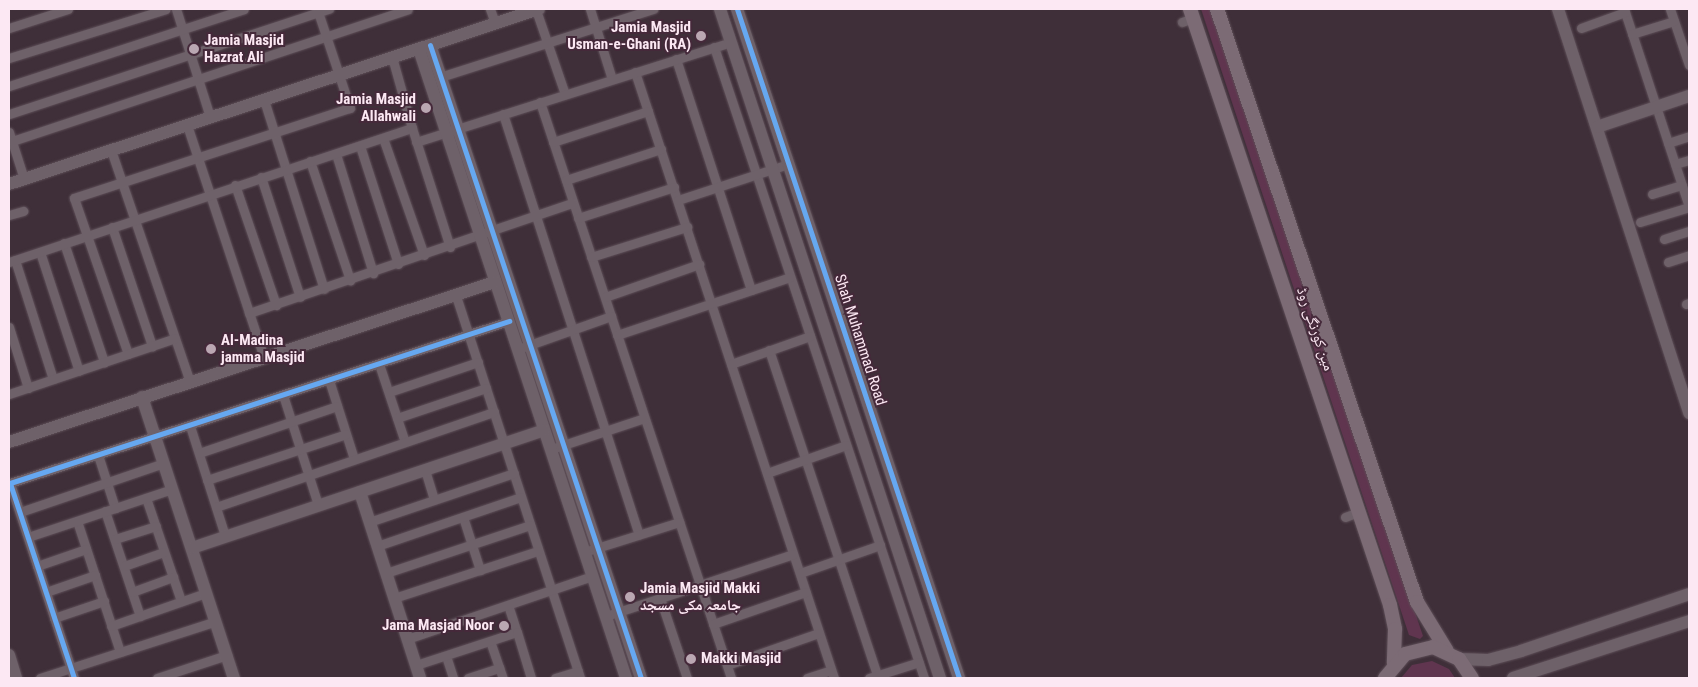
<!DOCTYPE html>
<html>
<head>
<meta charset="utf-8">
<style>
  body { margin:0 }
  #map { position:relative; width:1698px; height:687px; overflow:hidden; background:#3f2f39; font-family:"Roboto Condensed","Noto Naskh Arabic",sans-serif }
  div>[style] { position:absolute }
  .green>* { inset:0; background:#60354f }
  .roads { filter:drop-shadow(0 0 1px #5d4e57) drop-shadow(0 0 1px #5d4e57) }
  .street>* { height:9px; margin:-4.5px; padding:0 4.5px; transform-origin:4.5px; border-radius:4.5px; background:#6e6169 }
  .secondary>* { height:12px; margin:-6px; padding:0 6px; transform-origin:6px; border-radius:6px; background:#6e6169 }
  .primary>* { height:14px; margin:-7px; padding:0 7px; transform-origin:7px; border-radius:7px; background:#7c6b75 }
  .cycleway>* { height:5px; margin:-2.5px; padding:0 2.5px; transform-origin:2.5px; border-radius:2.5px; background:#66a8f1 }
  .dots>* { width:14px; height:14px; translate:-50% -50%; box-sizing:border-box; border:2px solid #45293a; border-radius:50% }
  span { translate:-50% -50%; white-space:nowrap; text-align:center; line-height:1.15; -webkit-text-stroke:4px #45293a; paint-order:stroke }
  .poi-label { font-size:15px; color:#fce8f3; font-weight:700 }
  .right { translate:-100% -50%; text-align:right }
  .left { translate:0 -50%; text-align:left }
  .street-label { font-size:15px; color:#fce8f3 }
  .frame { position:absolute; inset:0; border:10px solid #fce8f3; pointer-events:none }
</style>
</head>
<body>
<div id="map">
  <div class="green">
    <i style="clip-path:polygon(1201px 9px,1211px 9px,1423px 636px,1420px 639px,1409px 635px)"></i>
    <i style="clip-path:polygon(1432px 661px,1449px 669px,1455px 678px,1401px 678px,1412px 665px)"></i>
  </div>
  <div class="roads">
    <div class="street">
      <i style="left:176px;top:9px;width:113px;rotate:72.5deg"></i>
      <i style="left:490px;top:9px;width:15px;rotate:70deg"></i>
      <i style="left:590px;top:9px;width:73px;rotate:72.6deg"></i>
      <i style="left:1624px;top:9px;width:208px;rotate:71.8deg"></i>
      <i style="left:1670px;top:9px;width:59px;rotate:71.3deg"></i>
      <i style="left:536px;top:10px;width:89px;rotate:71deg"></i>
      <i style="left:1182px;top:22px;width:12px;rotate:-20deg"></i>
      <i style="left:9px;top:28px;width:62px;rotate:-17.9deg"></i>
      <i style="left:1581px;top:28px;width:47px;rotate:-20deg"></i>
      <i style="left:1632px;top:34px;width:44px;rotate:-17.2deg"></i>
      <i style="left:714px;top:47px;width:665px;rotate:71.59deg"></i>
      <i style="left:392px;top:57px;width:74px;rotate:74.3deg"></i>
      <i style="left:9px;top:58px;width:164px;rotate:-17.3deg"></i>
      <i style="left:676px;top:59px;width:243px;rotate:72deg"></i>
      <i style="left:635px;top:72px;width:638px;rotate:71.82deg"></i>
      <i style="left:440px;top:77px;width:224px;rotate:-17.7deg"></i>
      <i style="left:9px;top:86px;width:247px;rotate:-18.1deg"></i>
      <i style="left:264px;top:100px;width:198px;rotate:72.4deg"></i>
      <i style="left:540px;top:102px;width:607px;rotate:71.65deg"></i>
      <i style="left:9px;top:114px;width:337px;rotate:-18.2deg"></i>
      <i style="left:503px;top:114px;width:442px;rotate:72.1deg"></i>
      <i style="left:187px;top:125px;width:245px;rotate:71.7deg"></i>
      <i style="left:9px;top:132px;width:49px;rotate:72.3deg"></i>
      <i style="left:383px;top:138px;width:124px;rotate:70.7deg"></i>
      <i style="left:12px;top:141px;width:417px;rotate:-18.4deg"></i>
      <i style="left:416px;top:142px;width:330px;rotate:-17.6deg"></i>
      <i style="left:553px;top:142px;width:100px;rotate:-18.1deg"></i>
      <i style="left:1668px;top:143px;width:22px;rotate:-18deg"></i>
      <i style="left:360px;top:146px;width:124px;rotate:72.1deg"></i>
      <i style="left:111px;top:150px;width:245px;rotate:71.2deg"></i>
      <i style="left:336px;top:154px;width:125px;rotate:72.7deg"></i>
      <i style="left:310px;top:161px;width:126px;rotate:71.4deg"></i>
      <i style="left:1675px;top:164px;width:15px;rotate:-16deg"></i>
      <i style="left:261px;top:177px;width:126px;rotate:72deg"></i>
      <i style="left:566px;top:180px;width:100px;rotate:-18.1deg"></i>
      <i style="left:235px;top:185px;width:127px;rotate:71.1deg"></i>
      <i style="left:1652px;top:194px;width:31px;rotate:-17deg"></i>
      <i style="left:678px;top:200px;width:116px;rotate:-18.1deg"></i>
      <i style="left:9px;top:215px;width:15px;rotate:-16deg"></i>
      <i style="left:578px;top:218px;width:101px;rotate:-17.9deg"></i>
      <i style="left:1640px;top:222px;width:51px;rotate:-17deg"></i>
      <i style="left:112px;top:227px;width:126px;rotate:71.4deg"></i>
      <i style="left:1664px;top:239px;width:26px;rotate:-18deg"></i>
      <i style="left:64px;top:243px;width:126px;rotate:71.4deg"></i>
      <i style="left:40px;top:252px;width:125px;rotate:71.9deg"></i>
      <i style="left:591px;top:257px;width:101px;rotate:-17.4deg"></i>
      <i style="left:15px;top:260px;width:125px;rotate:72.3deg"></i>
      <i style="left:9px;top:262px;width:425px;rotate:-18.4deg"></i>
      <i style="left:412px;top:128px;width:125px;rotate:72.3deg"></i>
      <i style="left:1668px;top:262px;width:22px;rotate:-18deg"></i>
      <i style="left:456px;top:296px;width:402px;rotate:72deg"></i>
      <i style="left:605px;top:297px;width:100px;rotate:-19.3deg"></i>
      <i style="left:1686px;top:304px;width:3px;rotate:-18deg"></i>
      <i style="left:249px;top:313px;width:342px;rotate:-18.8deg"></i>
      <i style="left:9px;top:327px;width:64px;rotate:72.7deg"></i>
      <i style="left:617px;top:335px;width:182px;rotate:-18.5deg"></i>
      <i style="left:518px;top:349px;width:99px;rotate:-19.5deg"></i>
      <i style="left:769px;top:350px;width:346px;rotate:71.6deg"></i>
      <i style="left:128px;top:354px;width:165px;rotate:-109.1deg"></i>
      <i style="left:74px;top:198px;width:290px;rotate:-18.1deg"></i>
      <i style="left:350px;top:108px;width:104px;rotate:-108.4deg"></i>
      <i style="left:379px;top:364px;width:82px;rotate:71.6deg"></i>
      <i style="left:731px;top:364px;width:84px;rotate:-19.5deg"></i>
      <i style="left:329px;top:380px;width:83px;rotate:72.4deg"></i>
      <i style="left:389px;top:392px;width:94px;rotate:-18.6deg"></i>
      <i style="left:9px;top:394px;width:175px;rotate:-18.6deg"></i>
      <i style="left:283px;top:395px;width:115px;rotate:72.3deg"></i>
      <i style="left:397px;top:418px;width:94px;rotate:-18.6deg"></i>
      <i style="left:190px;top:426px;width:115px;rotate:72.3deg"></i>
      <i style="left:551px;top:449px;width:98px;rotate:-18.4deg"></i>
      <i style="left:199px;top:453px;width:146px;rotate:-18.8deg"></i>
      <i style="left:98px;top:455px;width:56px;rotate:72.2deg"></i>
      <i style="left:425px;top:470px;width:31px;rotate:73deg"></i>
      <i style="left:767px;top:473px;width:84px;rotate:-19.5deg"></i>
      <i style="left:207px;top:480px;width:146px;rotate:-18.3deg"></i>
      <i style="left:146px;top:498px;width:109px;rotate:71.2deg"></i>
      <i style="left:216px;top:507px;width:294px;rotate:-18.9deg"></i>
      <i style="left:105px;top:511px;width:111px;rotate:71.6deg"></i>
      <i style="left:20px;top:512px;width:152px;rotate:-18.8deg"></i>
      <i style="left:463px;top:517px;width:56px;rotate:72.2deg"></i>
      <i style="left:1345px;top:517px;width:15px;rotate:-20deg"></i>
      <i style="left:77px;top:521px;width:138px;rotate:71.8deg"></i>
      <i style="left:369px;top:522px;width:153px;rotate:-18.7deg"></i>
      <i style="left:28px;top:537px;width:152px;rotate:-18.4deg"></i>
      <i style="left:115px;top:539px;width:43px;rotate:-17.6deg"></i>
      <i style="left:377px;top:546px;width:152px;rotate:-18.8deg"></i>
      <i style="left:584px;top:552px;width:100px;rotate:-17.5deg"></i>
      <i style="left:37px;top:566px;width:52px;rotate:-19.1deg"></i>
      <i style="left:124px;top:566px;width:42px;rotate:-19.3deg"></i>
      <i style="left:386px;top:573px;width:152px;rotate:-18.4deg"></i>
      <i style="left:800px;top:573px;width:85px;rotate:-19.3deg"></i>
      <i style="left:46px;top:592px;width:52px;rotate:-19.1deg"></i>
      <i style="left:132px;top:592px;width:44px;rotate:-20.1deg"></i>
      <i style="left:394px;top:598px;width:151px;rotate:-18.1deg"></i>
      <i style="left:660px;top:598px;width:84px;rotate:71.4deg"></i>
      <i style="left:508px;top:605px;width:28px;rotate:72deg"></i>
      <i style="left:606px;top:616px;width:197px;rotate:-18.3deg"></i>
      <i style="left:54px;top:618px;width:53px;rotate:-18.8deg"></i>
      <i style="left:713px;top:624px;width:98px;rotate:-19deg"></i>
      <i style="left:111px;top:626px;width:101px;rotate:-19.2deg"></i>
      <i style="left:407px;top:639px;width:195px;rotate:-18.8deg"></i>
      <i style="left:490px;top:641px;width:39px;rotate:71deg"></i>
      <i style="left:446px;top:656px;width:23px;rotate:72deg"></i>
      <i style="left:416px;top:665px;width:106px;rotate:-18.1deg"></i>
      <i style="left:517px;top:632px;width:48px;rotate:73.1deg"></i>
      <i style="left:727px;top:665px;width:97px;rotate:-19.2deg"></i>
      <i style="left:40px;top:678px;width:185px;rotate:-17.9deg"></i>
      <i style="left:74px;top:678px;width:205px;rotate:-108.2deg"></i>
      <i style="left:10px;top:483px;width:525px;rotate:-17.99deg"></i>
      <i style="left:157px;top:678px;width:74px;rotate:-18.2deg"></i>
      <i style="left:468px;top:678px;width:33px;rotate:-18deg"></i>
      <i style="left:555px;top:678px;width:24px;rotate:-17deg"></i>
      <i style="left:807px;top:678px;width:25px;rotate:-18deg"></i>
      <i style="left:869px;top:678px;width:52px;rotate:-17.7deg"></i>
    </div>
    <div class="secondary">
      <i style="left:720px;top:9px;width:704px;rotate:71.8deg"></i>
      <i style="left:737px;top:9px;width:705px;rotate:71.64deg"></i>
      <i style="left:1558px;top:9px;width:425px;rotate:72deg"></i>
      <i style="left:430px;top:45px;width:667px;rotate:71.57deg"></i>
      <i style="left:419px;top:49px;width:662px;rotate:71.78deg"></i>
      <i style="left:1597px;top:127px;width:97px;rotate:-18.6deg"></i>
      <i style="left:9px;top:184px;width:558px;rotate:-18.27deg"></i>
      <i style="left:142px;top:397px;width:296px;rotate:71.9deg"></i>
      <i style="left:9px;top:442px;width:512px;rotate:-18.22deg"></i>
      <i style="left:360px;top:492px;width:195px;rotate:72.1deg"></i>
      <i style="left:192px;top:548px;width:371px;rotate:-18.5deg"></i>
      <i style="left:9px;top:655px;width:24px;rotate:73deg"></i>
      <i style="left:1459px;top:659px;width:29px;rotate:2deg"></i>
      <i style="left:1488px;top:660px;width:34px;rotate:-15deg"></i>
      <i style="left:1521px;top:651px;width:177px;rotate:-18.7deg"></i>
      <i style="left:1513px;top:678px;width:185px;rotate:-17.9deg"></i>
    </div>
    <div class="primary">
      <i style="left:1190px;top:9px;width:629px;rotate:71.45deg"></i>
      <i style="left:1390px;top:605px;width:25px;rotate:78deg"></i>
      <i style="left:1395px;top:629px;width:34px;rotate:92deg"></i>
      <i style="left:1217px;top:9px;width:626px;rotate:71.36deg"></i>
      <i style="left:1417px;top:602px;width:57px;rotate:58.5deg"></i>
      <i style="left:1385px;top:678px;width:31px;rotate:-50deg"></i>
      <i style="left:1405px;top:654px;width:29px;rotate:-14deg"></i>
      <i style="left:1433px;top:647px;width:29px;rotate:25deg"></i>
      <i style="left:1459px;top:659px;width:23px;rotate:56deg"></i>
    </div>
  </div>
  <div class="cycleway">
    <i style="left:737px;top:9px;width:705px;rotate:71.64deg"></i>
    <i style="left:430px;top:45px;width:667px;rotate:71.57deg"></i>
    <i style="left:74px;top:678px;width:205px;rotate:-108.2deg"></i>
    <i style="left:10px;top:483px;width:525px;rotate:-17.99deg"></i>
  </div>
  <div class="dots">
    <i style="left:701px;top:36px;background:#baa7b2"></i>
    <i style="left:194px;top:49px;background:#baa7b2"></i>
    <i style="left:426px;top:108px;background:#baa7b2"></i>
    <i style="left:211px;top:349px;background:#baa7b2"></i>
    <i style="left:630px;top:597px;background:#baa7b2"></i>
    <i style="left:504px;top:626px;background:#baa7b2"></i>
    <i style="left:691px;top:659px;background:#baa7b2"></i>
  </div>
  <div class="poi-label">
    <span class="right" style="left:691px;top:36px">Jamia Masjid<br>Usman-e-Ghani (RA)</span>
    <span class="left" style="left:204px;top:49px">Jamia Masjid<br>Hazrat Ali</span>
    <span class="right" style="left:416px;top:108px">Jamia Masjid<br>Allahwali</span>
    <span class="left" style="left:221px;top:349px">Al-Madina<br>jamma Masjid</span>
    <span class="left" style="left:640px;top:597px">Jamia Masjid Makki<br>جامعہ مکی مسجد</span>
    <span class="right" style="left:494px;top:626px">Jama Masjad Noor</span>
    <span class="left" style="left:701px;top:659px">Makki Masjid</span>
  </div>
  <div class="street-label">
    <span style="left:1315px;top:329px;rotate:71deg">مین کورنگی روڈ</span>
    <span style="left:860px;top:340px;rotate:72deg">Shah Muhammad Road</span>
  </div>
  <div class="frame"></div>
</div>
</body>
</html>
